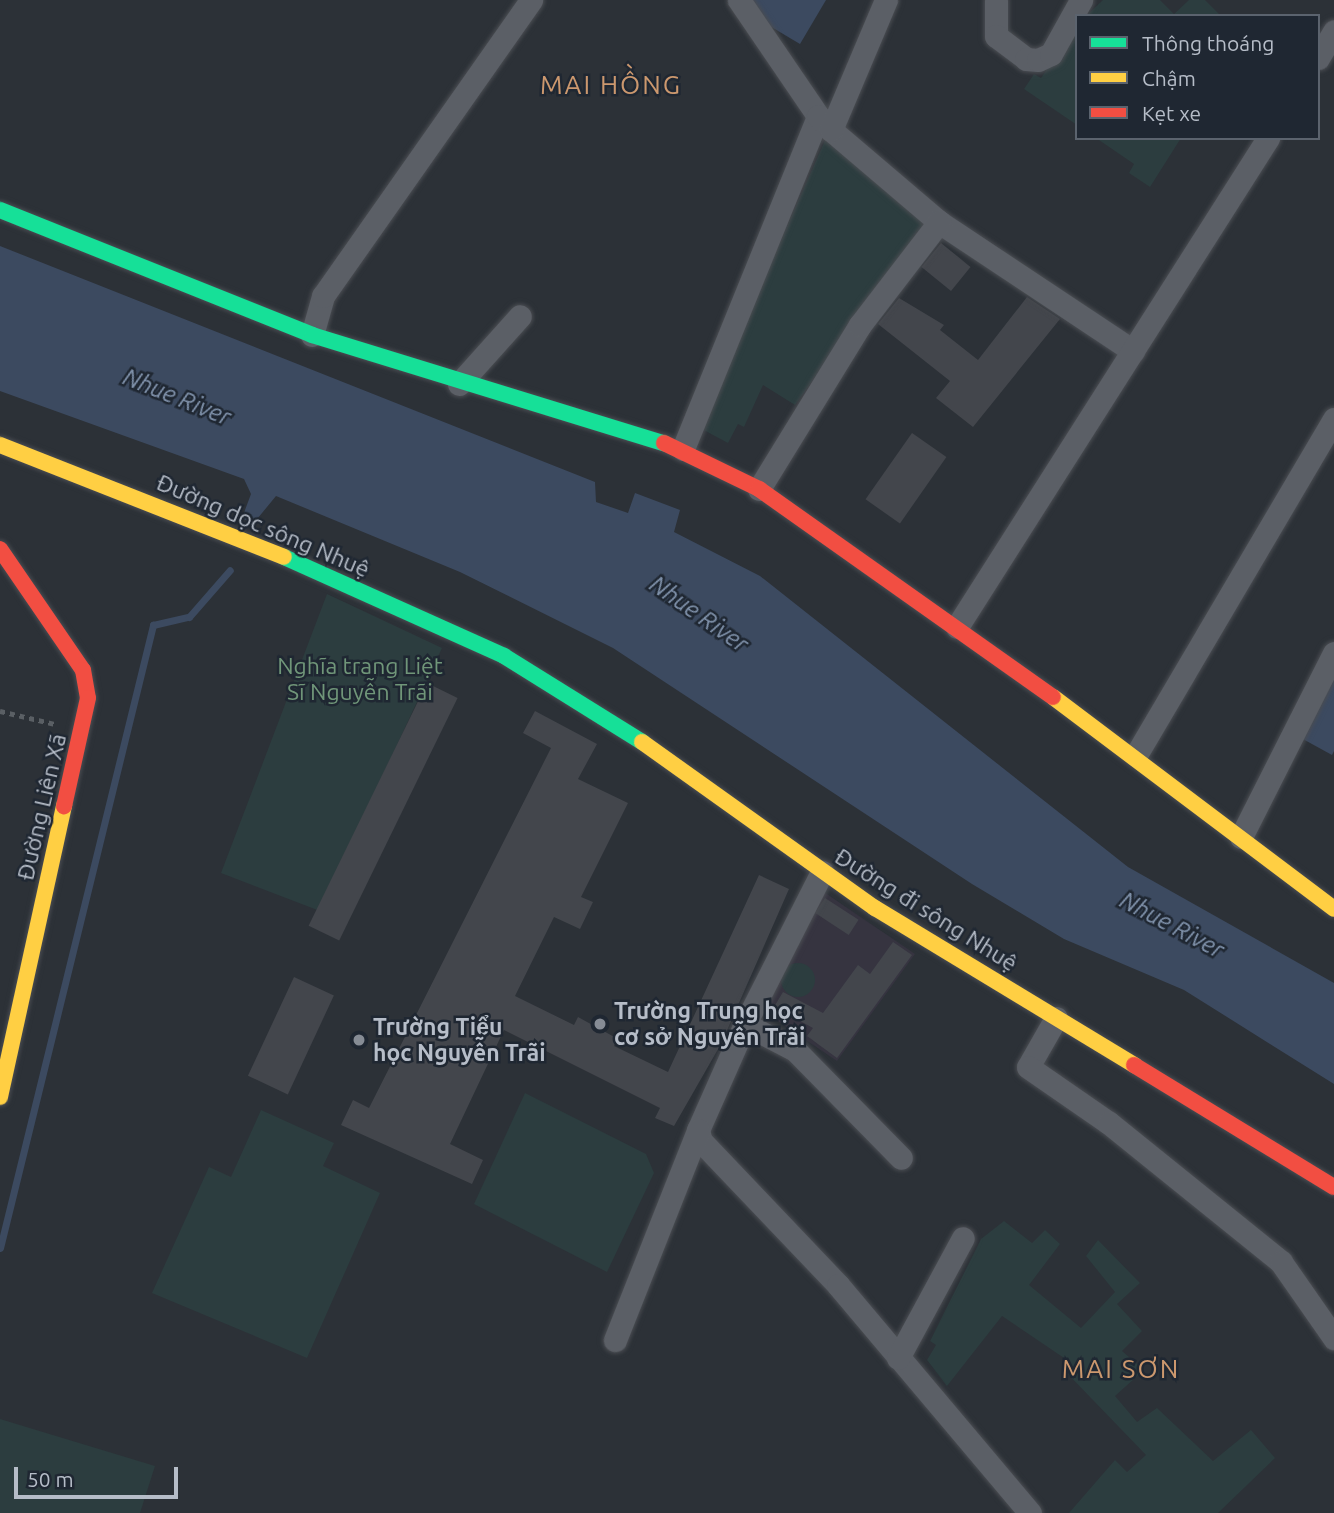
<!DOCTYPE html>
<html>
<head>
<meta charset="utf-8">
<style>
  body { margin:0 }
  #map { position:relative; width:1334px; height:1513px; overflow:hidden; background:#2c3137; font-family:Ubuntu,sans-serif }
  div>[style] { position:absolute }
  .medical>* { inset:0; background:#363440 }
  .green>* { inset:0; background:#2c3d3f }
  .round { border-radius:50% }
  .water>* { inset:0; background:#3c4a60 }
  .stream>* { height:7px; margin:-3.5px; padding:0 3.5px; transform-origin:3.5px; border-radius:3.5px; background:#3c4a60 }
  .building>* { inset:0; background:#43464c; transform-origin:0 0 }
  .path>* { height:4.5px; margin-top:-2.25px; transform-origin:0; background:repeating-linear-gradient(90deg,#5a5f64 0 5px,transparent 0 10px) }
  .roads { filter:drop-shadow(0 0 2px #4a4d52) drop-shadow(0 0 2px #4a4d52) }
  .street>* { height:23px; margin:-11.5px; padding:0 11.5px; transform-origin:11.5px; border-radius:11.5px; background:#5b5f66 }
  .fast>* { height:16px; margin:-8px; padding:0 8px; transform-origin:8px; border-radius:8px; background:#16e098 }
  .slow>* { height:16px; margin:-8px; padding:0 8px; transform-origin:8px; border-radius:8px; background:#ffcf43 }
  .jam>* { height:16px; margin:-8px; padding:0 8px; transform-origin:8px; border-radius:8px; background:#f24e42 }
  .dots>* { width:19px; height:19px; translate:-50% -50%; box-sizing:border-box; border:4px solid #1f2732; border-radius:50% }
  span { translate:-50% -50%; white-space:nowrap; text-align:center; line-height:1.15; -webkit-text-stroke:5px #1f2732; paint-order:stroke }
  .street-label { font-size:23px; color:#b6bdc8 }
  .park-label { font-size:23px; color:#709679 }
  .poi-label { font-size:23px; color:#b6bdc8; font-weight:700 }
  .left { translate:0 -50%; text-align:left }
  .water-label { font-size:24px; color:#8193ac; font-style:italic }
  .quarter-label { font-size:26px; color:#cc986e; letter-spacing:2px }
  .legend { position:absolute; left:1075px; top:14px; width:245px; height:126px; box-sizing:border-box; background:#1f2732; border:2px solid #5b636e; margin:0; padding:9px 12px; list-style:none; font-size:21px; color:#b6bdc8 }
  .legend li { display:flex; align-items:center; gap:14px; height:35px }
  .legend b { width:35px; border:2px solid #5b636e }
  .scale { position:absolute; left:14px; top:1467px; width:164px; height:32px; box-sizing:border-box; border:4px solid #b6bdc8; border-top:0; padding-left:9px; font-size:21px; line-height:24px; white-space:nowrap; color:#b6bdc8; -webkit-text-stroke:5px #1f2732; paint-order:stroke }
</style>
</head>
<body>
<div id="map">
  <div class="medical">
    <i style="clip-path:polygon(821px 890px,915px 954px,837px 1061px,763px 1011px)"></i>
  </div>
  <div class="green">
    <i style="clip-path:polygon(1103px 0,1160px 0,1174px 14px,1189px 0,1205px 0,1221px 16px,1086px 16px)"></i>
    <i style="clip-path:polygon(1077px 25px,1077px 125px,1024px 89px,1034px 74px,1041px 78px)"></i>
    <i style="clip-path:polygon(827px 136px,929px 221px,795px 405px,763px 385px,744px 427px,738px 424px,728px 443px,698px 427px)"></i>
    <i style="clip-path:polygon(1096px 138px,1181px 138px,1150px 187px,1129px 173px,1134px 164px)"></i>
    <i style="clip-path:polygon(327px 594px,442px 648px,320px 911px,221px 873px)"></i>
    <i class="round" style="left:781px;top:963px;width:34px;height:34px"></i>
    <i style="clip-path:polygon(525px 1093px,646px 1154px,654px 1173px,607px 1272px,474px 1204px)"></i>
    <i style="clip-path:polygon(261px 1110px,334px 1143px,323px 1166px,380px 1193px,307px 1358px,152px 1293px,209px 1167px,231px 1177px)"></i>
    <i style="clip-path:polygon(1004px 1221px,1032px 1243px,1045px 1230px,1060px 1244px,1029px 1285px,1081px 1328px,1115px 1292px,1086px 1256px,1098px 1240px,1140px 1283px,1117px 1304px,1142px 1331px,1122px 1351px,1144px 1370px,1115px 1396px,1137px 1422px,1157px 1408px,1213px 1461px,1251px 1430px,1275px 1458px,1218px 1513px,1069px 1513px,1115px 1460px,1127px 1472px,1146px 1455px,1063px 1369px,1067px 1360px,1002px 1316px,947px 1386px,927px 1360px,936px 1345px,930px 1341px,981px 1239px)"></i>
    <i style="clip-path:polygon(0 1419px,155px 1466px,140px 1513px,0 1513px)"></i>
  </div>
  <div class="water">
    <i style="clip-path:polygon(752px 0,826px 0,800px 44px,768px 25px)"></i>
    <i style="clip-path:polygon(0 246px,595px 482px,596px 502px,628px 513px,635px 493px,680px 510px,674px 532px,760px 576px,1128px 867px,1334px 983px,1334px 1084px,1184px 990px,1064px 939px,972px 884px,613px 648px,460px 572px,276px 496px,253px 524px,242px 518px,251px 494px,244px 479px,0 391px)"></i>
    <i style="clip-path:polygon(1334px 673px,1334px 751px,1332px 755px,1301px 738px)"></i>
  </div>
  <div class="stream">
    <i style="left:0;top:1248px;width:642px;rotate:-76.2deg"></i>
    <i style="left:153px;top:625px;width:37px;rotate:-13deg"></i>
    <i style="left:189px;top:617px;width:62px;rotate:-48.9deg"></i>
  </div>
  <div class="building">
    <i style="left:941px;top:243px;width:38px;height:31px;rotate:39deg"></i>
    <i style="clip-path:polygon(1027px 297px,1060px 319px,973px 427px,936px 398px,950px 381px,878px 324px,899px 298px,944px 325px,940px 330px,978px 360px)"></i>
    <i style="left:912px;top:433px;width:42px;height:81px;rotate:35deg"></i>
    <i style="left:427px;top:683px;width:34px;height:270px;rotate:26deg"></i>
    <i style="clip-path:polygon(535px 711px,597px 744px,578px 779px,628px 803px,581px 897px,593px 902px,580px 929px,554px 917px,515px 996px,574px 1025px,578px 1017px,618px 1039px,614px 1046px,668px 1072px,759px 875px,789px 889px,721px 1044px,674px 1126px,655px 1118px,660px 1108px,504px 1030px,450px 1144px,483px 1160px,472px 1184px,341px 1125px,353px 1100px,369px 1108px,551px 748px,523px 733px)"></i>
    <i style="left:825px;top:898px;width:40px;height:18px;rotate:33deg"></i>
    <i style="clip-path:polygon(893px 942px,912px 955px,837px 1058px,807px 1036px,813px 1028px,774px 1007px,783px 992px,823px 1013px,858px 965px,870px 974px)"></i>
    <i style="left:294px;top:977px;width:44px;height:109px;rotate:25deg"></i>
  </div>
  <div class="path">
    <i style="left:0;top:711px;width:57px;rotate:13.3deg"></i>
  </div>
  <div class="roads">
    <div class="street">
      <i style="left:739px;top:0;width:140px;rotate:55.7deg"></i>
      <i style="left:996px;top:0;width:36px;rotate:90deg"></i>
      <i style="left:996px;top:36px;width:38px;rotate:37deg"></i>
      <i style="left:1026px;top:59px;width:12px;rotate:5deg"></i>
      <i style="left:1038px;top:60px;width:14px;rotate:-25deg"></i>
      <i style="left:1051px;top:54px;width:62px;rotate:-60.9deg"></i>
      <i style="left:1318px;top:58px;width:31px;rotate:-59deg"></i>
      <i style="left:831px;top:130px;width:142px;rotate:40.4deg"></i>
      <i style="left:939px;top:222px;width:233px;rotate:33.6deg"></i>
      <i style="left:312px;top:335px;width:41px;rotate:-74.2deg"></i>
      <i style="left:323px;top:296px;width:362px;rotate:-54.9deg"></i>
      <i style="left:459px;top:384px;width:91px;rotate:-48.1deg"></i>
      <i style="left:683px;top:449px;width:359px;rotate:-67.9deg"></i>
      <i style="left:818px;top:116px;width:19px;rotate:47deg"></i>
      <i style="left:831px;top:130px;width:141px;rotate:-67.1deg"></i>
      <i style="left:759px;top:489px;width:193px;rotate:-58.4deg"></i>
      <i style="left:860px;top:325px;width:130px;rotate:-52.5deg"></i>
      <i style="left:957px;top:627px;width:580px;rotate:-57.54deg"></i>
      <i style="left:1136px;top:755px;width:390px;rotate:-59.5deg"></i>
      <i style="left:1241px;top:837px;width:206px;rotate:-63.2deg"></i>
      <i style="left:822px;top:872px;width:170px;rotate:116.9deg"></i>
      <i style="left:745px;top:1024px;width:116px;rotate:113.9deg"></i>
      <i style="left:698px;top:1130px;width:11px;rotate:75deg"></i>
      <i style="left:701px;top:1141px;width:199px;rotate:46.4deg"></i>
      <i style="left:838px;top:1285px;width:298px;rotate:49.9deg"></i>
      <i style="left:1056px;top:1018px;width:56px;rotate:119.7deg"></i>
      <i style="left:1028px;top:1067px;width:98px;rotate:34.7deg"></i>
      <i style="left:1109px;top:1123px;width:221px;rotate:38.9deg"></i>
      <i style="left:1281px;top:1262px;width:93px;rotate:55.1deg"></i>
      <i style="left:745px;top:1024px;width:56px;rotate:27.5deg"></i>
      <i style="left:795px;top:1050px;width:151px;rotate:45.5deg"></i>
      <i style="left:615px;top:1340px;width:226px;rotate:-68.4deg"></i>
      <i style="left:898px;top:1358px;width:136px;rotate:-61.6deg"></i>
    </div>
    <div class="fast">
      <i style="left:0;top:210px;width:336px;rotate:21.8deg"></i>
      <i style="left:312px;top:335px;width:368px;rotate:17.1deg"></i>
      <i style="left:284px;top:557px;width:241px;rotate:24.2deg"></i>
      <i style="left:504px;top:656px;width:163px;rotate:31.9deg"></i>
    </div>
    <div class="slow">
      <i style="left:0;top:445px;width:305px;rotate:21.5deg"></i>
      <i style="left:1053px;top:697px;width:352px;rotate:37deg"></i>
      <i style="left:642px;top:742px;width:286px;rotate:35.5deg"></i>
      <i style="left:875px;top:908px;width:303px;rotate:31.2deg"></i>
      <i style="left:0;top:1097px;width:298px;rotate:-77.6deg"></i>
    </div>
    <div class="jam">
      <i style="left:664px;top:443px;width:106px;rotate:25.8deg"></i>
      <i style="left:759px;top:489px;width:360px;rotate:35.3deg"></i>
      <i style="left:0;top:549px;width:147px;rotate:55.6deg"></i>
      <i style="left:83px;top:670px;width:28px;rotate:80deg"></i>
      <i style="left:88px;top:698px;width:111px;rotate:102.5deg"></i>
      <i style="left:1134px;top:1065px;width:234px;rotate:31.4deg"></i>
    </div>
  </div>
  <div class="dots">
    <i style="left:600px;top:1024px;background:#868c95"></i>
    <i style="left:359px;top:1040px;background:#868c95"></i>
  </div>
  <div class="street-label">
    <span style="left:263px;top:526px;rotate:23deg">Đường dọc sông Nhuệ</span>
    <span style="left:42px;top:807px;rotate:-77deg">Đường Liên Xã</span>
    <span style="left:926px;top:910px;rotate:32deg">Đường đi sông Nhuệ</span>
  </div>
  <div class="park-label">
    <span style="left:360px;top:679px">Nghĩa trang Liệt<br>Sĩ Nguyễn Trãi</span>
  </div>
  <div class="poi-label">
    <span class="left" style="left:614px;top:1024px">Trường Trung học<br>cơ sở Nguyễn Trãi</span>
    <span class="left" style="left:373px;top:1040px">Trường Tiểu<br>học Nguyễn Trãi</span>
  </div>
  <div class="water-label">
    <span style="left:177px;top:397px;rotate:22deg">Nhue River</span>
    <span style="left:699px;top:614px;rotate:35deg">Nhue River</span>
    <span style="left:1172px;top:925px;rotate:28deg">Nhue River</span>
  </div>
  <div class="quarter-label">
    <span style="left:611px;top:85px">MAI HỒNG</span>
    <span style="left:1121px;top:1369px">MAI SƠN</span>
  </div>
  <ul class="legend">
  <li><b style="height:9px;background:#16e098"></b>Thông thoáng</li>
  <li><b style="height:9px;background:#ffcf43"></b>Chậm</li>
  <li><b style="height:9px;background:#f24e42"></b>Kẹt xe</li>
  </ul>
  <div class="scale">50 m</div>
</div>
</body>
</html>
